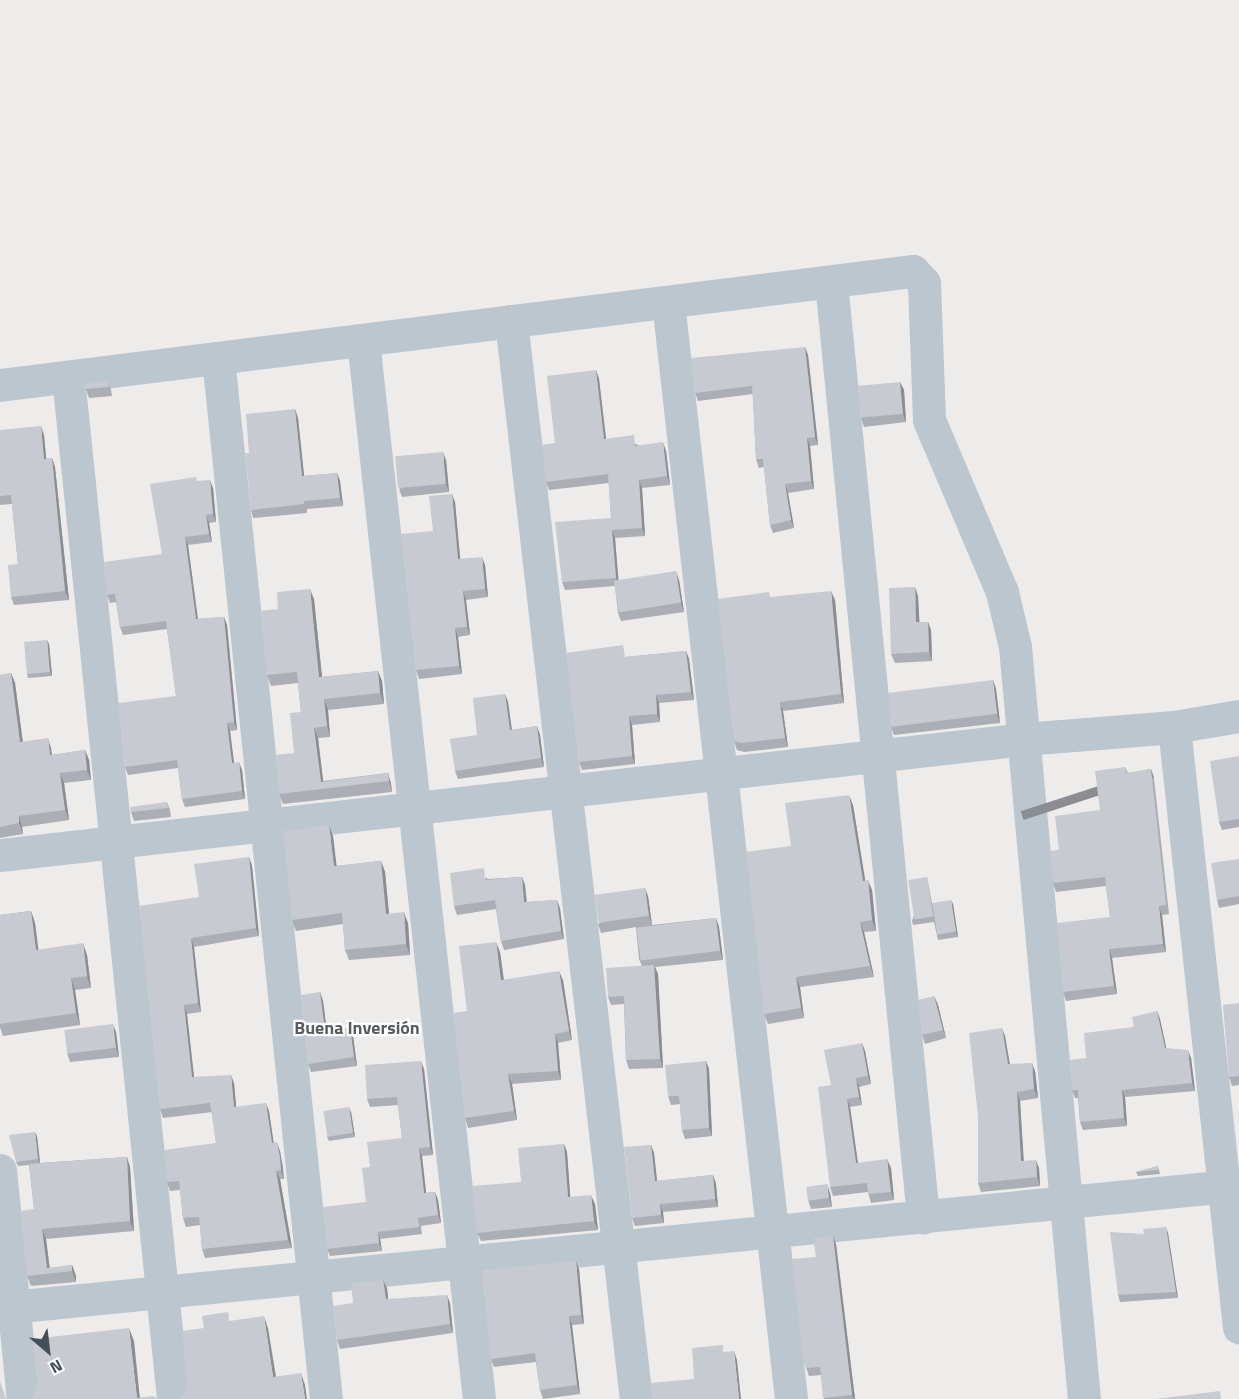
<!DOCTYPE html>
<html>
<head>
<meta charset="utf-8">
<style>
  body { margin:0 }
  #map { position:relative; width:1239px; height:1399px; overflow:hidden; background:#eeebeb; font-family:"Titillium Web",sans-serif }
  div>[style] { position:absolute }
  .minor>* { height:33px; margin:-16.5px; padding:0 16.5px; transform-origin:16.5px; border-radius:16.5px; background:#bbc6cf }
  .wall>* { inset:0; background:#abaeb4 }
  .shaded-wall>* { inset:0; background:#8b8d92; transform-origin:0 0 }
  .building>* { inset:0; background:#c7cad1; transform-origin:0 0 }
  span { translate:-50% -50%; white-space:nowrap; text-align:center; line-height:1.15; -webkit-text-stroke:4.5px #fff; paint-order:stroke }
  .neighbourhood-label { font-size:18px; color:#585c61; font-weight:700 }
  .north { position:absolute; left:18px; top:1321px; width:60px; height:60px; -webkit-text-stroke:4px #fff; paint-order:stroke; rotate:152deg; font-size:16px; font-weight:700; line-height:24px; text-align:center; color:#434f59 }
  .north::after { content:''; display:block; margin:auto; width:21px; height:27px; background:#434f59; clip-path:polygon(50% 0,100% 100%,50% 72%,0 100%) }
</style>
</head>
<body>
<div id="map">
  <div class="minor">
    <i style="left:831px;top:282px;width:940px;rotate:84.38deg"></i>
    <i style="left:668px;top:302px;width:1104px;rotate:83.6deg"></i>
    <i style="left:511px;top:321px;width:1085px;rotate:83.39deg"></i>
    <i style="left:363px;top:340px;width:1065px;rotate:83.75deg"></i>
    <i style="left:218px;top:358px;width:1047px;rotate:84.08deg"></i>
    <i style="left:68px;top:377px;width:1027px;rotate:84.13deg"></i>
    <i style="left:0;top:385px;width:920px;rotate:-7.12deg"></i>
    <i style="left:913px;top:271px;width:16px;rotate:47deg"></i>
    <i style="left:924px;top:283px;width:137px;rotate:87.9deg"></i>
    <i style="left:929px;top:420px;width:187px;rotate:67deg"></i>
    <i style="left:1002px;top:592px;width:57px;rotate:76.7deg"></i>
    <i style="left:1015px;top:647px;width:755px;rotate:84.76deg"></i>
    <i style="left:1174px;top:727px;width:604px;rotate:83.82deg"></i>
    <i style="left:0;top:855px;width:1031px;rotate:-6.46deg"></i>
    <i style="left:1024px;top:739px;width:150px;rotate:-4.6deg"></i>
    <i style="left:1174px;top:727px;width:66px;rotate:-9.6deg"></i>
    <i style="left:0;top:1170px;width:230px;rotate:84.3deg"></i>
    <i style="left:0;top:1308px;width:1245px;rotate:-5.67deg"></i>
  </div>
  <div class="wall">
    <i style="clip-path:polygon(805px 347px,808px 355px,818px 445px,810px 446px,814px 489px,788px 493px,794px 528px,773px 533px,770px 525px,764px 467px,759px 468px,756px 459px,753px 394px,698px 401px,695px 393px)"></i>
    <i style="clip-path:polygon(596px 370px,599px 379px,606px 439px,637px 444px,637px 445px,666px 451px,670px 485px,642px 488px,645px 536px,615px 538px,618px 580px,679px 580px,684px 612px,621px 621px,618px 613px,615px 586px,565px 590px,562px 582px,611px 518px,609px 483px,549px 490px,546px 482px,555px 443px)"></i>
    <i style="clip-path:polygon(108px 381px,111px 390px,112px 396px,89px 398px,86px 389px)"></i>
    <i style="clip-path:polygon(900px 382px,904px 390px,906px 422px,864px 427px,861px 418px)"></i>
    <i style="clip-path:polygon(295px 409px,298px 418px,304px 476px,337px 473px,340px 481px,343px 506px,307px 509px,307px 513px,253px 518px,251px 510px,249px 453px)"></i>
    <i style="clip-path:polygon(0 430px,44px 435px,46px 459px,52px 458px,55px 467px,69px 600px,14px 605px,11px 597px,18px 564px,12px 504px,0 505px)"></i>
    <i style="clip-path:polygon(446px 460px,449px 492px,402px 497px,399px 489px)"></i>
    <i style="clip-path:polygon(198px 481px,213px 488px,216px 522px,209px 523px,212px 542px,188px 545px,198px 619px,224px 617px,227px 625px,237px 730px,230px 731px,234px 763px,242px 770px,245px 799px,185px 807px,182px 799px,178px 768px,128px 775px,125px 767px,176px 696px,167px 629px,123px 635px,120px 627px,116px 602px,110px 603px,107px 595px,162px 554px)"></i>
    <i style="clip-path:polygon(455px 502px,460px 559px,485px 565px,488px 597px,466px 600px,470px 635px,458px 637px,462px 674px,419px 679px,416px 670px,433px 531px)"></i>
    <i style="clip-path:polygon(918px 596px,919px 622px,928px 622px,931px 630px,932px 661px,895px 663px,891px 654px)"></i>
    <i style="clip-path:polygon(771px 597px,835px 600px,844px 703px,783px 711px,788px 747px,744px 752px,737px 750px,734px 741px)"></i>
    <i style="clip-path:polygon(314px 599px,322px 677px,378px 671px,382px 681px,384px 704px,328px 710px,330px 737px,318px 738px,323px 781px,388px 773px,391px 784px,392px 792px,283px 804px,279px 794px,294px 753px,301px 712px,298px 683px,271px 686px,267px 675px)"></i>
    <i style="clip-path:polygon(49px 644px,52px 676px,28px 678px,27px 674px)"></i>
    <i style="clip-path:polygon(686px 651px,689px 659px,694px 700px,659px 703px,660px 722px,632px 725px,635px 764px,582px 770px,579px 762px,626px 657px)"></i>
    <i style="clip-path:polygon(11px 673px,15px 683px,23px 742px,51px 748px,52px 755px,85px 750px,89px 760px,91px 780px,64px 783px,69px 820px,22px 827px,23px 834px,0 838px,0 675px)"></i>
    <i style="clip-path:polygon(993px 680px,996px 689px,1000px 723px,894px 735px,891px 726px)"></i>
    <i style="clip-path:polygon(505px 694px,508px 702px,512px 730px,537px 726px,540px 735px,544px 767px,458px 779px,455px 771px)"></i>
    <i style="clip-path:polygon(1239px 756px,1239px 827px,1222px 830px,1219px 822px)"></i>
    <i style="clip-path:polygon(1125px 767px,1128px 773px,1151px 769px,1154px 778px,1169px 914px,1162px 915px,1166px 952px,1112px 958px,1117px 994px,1066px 1001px,1063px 992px,1110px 917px,1106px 886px,1056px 892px,1053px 883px,1059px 850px,1100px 810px)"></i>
    <i style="clip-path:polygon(167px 802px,170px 810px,171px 817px,134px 821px,131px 812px)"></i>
    <i style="clip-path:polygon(853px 805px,865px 881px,872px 890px,876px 931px,864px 932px,874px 977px,800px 987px,804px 1018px,768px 1024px,764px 1014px,791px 846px)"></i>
    <i style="clip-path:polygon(333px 836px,336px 866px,381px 861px,385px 872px,389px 914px,408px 923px,410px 955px,349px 960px,345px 950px,343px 924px,296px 931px,292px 920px)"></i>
    <i style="clip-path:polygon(249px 857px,252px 866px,259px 936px,194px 947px,201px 1012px,187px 1014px,194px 1077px,234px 1083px,236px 1107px,269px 1111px,273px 1142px,280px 1151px,283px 1166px,284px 1179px,280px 1179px,292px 1248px,205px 1258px,202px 1249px,200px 1225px,186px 1227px,183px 1218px,180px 1190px,170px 1191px,167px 1182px,216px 1143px,212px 1112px,163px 1118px,160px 1109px,199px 897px)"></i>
    <i style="clip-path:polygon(1239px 859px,1239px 904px,1219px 908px,1217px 900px)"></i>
    <i style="clip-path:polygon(487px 877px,487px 879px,522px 877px,525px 885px,527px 902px,557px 900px,560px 909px,564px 939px,504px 950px,501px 941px,496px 909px,457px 915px,454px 906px)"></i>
    <i style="clip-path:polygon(927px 877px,932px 903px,953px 904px,958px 937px,938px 940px,934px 922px,913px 925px,912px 921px)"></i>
    <i style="clip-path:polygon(648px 896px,652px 925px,716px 918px,719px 927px,723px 960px,655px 967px,658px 974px,663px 1068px,629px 1069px,626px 1060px,624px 1004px,611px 1005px,608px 997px,642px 966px,639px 959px,636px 927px,601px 933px,598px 924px)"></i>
    <i style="clip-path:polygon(31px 911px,35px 923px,38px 950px,87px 955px,91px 988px,75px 990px,80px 1025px,3px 1036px,0 1027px,0 915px)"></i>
    <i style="clip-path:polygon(500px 952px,504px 980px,563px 980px,572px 1040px,558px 1043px,561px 1080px,512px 1084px,517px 1120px,468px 1128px,465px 1118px,467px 1011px)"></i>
    <i style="clip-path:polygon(320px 992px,323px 1001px,327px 1031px,350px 1028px,353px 1036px,357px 1066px,311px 1072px,308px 1064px)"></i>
    <i style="clip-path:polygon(934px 996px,938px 1005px,946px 1038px,925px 1044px,922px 1035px)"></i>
    <i style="clip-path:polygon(1239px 1003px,1239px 1085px,1232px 1086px,1229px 1077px)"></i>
    <i style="clip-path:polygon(1157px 1011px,1160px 1019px,1166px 1048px,1191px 1058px,1195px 1091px,1125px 1097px,1127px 1126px,1083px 1130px,1080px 1122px,1078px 1098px,1075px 1098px,1072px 1090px,1086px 1058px)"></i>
    <i style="clip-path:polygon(116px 1032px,119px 1057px,70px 1062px,67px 1053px)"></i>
    <i style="clip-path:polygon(1005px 1036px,1010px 1064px,1035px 1071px,1038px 1098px,1020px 1101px,1024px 1161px,1039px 1168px,1040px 1186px,981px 1192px,978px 1183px)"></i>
    <i style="clip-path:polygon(862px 1043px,865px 1051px,871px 1084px,859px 1087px,862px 1105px,850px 1107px,858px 1163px,891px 1168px,894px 1200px,871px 1203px,868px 1192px,833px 1196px,830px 1187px,831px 1085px)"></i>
    <i style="clip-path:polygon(706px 1061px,709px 1069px,712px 1136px,685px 1139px,682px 1130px,680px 1104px,671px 1105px,668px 1096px)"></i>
    <i style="clip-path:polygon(424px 1069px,433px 1155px,422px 1156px,426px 1193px,435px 1192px,438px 1200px,441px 1223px,421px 1226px,422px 1234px,380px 1239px,382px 1251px,330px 1256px,327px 1249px,366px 1202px,370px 1167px,402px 1138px,398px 1105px,370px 1107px,367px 1099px)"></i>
    <i style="clip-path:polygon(351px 1112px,355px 1137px,329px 1141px,327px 1137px)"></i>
    <i style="clip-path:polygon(37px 1136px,40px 1163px,127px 1157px,130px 1167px,134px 1231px,46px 1239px,50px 1268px,72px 1265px,76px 1276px,76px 1282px,31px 1286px,27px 1276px,34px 1209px,29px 1165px,18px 1166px,16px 1162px)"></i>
    <i style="clip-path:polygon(564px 1144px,567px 1152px,570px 1197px,595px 1204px,598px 1230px,481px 1241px,477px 1233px,521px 1182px)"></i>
    <i style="clip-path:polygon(651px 1145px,654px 1153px,657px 1181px,713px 1175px,716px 1184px,718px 1207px,663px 1212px,664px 1223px,635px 1226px,632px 1218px)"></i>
    <i style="clip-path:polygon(1158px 1166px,1160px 1174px,1138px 1176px,1136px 1172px)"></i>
    <i style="clip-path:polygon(830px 1193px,832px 1207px,811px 1209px,808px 1200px)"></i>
    <i style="clip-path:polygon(1168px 1233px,1178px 1298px,1120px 1302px,1118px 1295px)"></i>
    <i style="clip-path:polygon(836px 1244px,855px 1399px,824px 1399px,821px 1375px,809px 1376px,803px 1359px,816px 1257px)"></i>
    <i style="clip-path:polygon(579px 1269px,584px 1324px,572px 1325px,580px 1394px,543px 1399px,540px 1390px,536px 1362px,494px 1367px,491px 1359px)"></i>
    <i style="clip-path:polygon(387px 1288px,388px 1299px,450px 1303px,453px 1333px,340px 1349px,337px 1340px,353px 1303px)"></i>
  </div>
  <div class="shaded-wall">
    <i style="clip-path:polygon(805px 347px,808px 355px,818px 445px,815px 437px)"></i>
    <i style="clip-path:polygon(596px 370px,599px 379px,607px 447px,604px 439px)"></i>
    <i style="clip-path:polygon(900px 382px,904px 390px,906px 422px,903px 414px)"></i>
    <i style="clip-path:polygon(295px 409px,298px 418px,305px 484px,302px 476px)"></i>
    <i style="clip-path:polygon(41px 426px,44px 435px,47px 467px,44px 459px)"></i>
    <i style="clip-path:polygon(807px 438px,810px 446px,814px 489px,811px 481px)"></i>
    <i style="clip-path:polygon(663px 442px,666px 451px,670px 485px,667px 476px)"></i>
    <i style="clip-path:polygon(443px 452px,446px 460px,449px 492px,446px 484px)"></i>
    <i style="clip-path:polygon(52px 458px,55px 467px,69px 600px,65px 591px)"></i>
    <i style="clip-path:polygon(337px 473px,340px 481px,343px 506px,340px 498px)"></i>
    <i style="clip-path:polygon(210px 480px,213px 488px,216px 522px,213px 514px)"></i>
    <i style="clip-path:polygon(639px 480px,642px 488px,645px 536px,642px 528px)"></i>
    <i style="clip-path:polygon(785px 484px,788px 493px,794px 528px,791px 520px)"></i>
    <i style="clip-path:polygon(452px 494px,455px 502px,461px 567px,458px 559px)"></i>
    <i style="clip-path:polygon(206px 515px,209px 523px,212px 542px,209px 534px)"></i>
    <i style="clip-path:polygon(612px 530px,615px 538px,619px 586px,616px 578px)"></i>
    <i style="clip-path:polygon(185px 537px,188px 545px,199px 628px,196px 619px)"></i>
    <i style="clip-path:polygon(482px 557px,485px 565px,488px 597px,485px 589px)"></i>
    <i style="clip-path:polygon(676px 571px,679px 580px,684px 612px,681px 603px)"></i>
    <i style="clip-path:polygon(915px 587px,918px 596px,920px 631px,916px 622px)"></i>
    <i style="clip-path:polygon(310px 589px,314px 599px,323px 687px,319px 677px)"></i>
    <i style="clip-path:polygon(463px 591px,466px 600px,470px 635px,467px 627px)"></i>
    <i style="clip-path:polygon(831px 591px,835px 600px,844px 703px,841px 694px)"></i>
    <i style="clip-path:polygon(224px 617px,227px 625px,237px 730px,234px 722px)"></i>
    <i style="clip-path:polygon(928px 622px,931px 630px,932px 661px,929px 652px)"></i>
    <i style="clip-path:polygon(455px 628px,458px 637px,462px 674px,459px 666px)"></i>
    <i style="clip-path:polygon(47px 640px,49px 644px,52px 676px,50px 672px)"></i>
    <i style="clip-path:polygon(686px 651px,689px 659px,694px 700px,691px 692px)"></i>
    <i style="clip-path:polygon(378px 671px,382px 681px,384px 704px,380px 693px)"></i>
    <i style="clip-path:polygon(11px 673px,15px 683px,24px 752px,20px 742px)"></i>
    <i style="clip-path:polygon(993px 680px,996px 689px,1000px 723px,997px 714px)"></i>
    <i style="clip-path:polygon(505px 694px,508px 702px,513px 739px,510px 730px)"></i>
    <i style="clip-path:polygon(656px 695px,659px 703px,660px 722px,657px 714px)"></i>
    <i style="clip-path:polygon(324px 699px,328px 710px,330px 737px,327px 726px)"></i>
    <i style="clip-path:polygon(780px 702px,783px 711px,788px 747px,785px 738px)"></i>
    <i style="clip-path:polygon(629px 716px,632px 725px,635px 764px,632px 756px)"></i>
    <i style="clip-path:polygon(227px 723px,230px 731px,235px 771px,232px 763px)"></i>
    <i style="clip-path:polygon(537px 726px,540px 735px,544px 767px,541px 758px)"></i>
    <i style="clip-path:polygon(314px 728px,318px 738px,324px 788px,321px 782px)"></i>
    <i style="clip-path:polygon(48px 738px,51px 748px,53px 765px,50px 755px)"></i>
    <i style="clip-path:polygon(85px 750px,89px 760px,91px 780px,87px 770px)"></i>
    <i style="clip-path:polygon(239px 762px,242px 770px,245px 799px,242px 791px)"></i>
    <i style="left:1151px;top:769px;width:9px;height:137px;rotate:72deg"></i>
    <i style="clip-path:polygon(60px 773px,64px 783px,69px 820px,65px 810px)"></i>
    <i style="clip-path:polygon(388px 773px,391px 784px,392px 792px,389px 781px)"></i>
    <i style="clip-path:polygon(849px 795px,853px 805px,867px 891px,863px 881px)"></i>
    <i style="clip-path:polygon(19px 816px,22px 827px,23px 834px,19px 823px)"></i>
    <i style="clip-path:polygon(329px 825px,333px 836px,338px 877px,334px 866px)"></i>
    <i style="clip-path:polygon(249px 857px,252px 866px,259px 936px,256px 928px)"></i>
    <i style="clip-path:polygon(381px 861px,385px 872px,390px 925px,386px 914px)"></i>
    <i style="clip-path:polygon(522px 877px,525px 885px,527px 910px,524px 902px)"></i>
    <i style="clip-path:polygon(868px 880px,872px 890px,876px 931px,872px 920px)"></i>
    <i style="clip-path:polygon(645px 888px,648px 896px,652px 925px,649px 916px)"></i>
    <i style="clip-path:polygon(557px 900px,560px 909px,564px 939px,561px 931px)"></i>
    <i style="clip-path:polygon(951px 900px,953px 904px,958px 937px,956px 932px)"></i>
    <i style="clip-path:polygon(1159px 906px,1162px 915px,1166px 952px,1163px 944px)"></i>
    <i style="clip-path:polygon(31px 911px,35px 923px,40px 962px,36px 950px)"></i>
    <i style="clip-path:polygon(404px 912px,408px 923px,410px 955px,406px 944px)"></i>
    <i style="clip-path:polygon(716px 918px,719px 927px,723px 960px,720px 951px)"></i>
    <i style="clip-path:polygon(860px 922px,864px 932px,874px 977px,870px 966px)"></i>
    <i style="clip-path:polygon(191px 938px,194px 947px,201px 1012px,198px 1003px)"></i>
    <i style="clip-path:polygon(496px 942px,500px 952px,505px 990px,501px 980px)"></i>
    <i style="clip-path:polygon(83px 943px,87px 955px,91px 988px,87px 976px)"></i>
    <i style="clip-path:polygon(1109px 949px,1112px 958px,1117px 994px,1114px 986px)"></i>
    <i style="clip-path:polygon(654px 965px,658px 974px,663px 1068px,660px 1059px)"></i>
    <i style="clip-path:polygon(559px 971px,563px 980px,572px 1040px,569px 1031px)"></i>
    <i style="clip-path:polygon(796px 977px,800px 987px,804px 1018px,801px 1008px)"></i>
    <i style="clip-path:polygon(71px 978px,75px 990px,80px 1025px,76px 1013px)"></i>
    <i style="clip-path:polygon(320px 992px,323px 1001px,328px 1040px,325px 1031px)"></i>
    <i style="clip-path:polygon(934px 996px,938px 1005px,946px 1038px,943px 1030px)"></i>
    <i style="clip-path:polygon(184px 1005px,187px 1014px,195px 1086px,192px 1077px)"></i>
    <i style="clip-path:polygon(1157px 1011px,1160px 1019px,1168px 1056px,1165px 1048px)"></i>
    <i style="clip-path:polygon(113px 1024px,116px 1032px,119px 1057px,116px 1048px)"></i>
    <i style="clip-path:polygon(350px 1028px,353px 1036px,357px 1066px,354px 1057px)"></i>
    <i style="clip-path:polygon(1002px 1028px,1005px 1036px,1011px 1073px,1008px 1064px)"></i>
    <i style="clip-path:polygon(555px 1034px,558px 1043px,561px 1080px,558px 1071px)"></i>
    <i style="clip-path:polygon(862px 1043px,865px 1051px,871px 1084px,868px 1076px)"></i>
    <i style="clip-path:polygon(1188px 1050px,1191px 1058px,1195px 1091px,1192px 1083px)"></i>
    <i style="clip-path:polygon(421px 1061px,424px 1069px,433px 1155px,430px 1147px)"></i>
    <i style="clip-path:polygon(706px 1061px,709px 1069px,712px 1136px,709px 1128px)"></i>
    <i style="clip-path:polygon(1032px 1063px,1035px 1071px,1038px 1098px,1034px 1089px)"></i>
    <i style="clip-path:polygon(508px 1074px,512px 1084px,517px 1120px,514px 1111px)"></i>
    <i style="clip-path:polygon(231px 1075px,234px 1083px,237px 1116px,234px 1107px)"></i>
    <i style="clip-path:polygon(856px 1078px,859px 1087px,862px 1105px,859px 1097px)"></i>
    <i style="clip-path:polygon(1122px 1090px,1125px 1097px,1127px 1126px,1124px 1118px)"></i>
    <i style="clip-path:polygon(1017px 1092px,1020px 1101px,1024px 1170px,1021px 1161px)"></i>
    <i style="clip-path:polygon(847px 1099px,850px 1107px,859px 1171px,856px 1163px)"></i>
    <i style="clip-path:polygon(266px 1103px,269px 1111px,275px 1151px,272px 1143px)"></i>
    <i style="clip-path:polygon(349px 1107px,351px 1112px,355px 1137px,353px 1133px)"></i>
    <i style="clip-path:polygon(35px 1132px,37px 1136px,40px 1163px,38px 1159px)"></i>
    <i style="clip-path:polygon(277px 1142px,280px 1151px,284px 1179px,281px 1170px)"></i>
    <i style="clip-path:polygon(564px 1144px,567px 1152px,571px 1206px,568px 1197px)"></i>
    <i style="clip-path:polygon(651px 1145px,654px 1153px,658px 1189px,655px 1181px)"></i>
    <i style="clip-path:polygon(419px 1148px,422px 1156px,427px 1201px,424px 1193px)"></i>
    <i style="clip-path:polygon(127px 1157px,130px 1167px,134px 1231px,130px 1221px)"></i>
    <i style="clip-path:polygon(887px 1159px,891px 1168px,894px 1200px,891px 1192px)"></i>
    <i style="clip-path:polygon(1036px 1160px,1039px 1168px,1040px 1186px,1037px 1177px)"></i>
    <i style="clip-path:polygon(276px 1171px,280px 1179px,292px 1248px,288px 1240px)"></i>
    <i style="clip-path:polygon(713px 1175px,716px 1184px,718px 1207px,715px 1199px)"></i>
    <i style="clip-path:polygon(827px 1184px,830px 1193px,832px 1207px,829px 1198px)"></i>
    <i style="clip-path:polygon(435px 1192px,438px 1200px,441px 1223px,438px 1215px)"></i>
    <i style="clip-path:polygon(591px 1195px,595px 1204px,598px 1230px,594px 1221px)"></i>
    <i style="clip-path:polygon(660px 1204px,663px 1212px,664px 1223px,661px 1215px)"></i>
    <i style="clip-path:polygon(1166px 1227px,1168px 1233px,1178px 1298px,1176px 1292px)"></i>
    <i style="clip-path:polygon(42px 1229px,46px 1239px,50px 1273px,47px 1268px)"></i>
    <i style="clip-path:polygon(378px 1232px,380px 1239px,382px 1251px,379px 1243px)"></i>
    <i style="clip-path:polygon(833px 1236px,836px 1244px,855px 1399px,854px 1399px,852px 1395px)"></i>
    <i style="clip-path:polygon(576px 1261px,579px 1269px,584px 1324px,581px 1315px)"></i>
    <i style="clip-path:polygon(72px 1265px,76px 1276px,76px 1282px,72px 1271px)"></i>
    <i style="clip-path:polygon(383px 1280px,387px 1288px,389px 1307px,386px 1299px)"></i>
    <i style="clip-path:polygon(447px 1295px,450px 1303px,453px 1333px,450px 1324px)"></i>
    <i style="clip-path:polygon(264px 1316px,268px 1328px,278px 1389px,273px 1377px)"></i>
    <i style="clip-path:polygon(569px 1316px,572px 1325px,580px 1394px,577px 1385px)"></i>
    <i style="clip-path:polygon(129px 1328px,134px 1341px,140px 1399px,137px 1399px)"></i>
    <i style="clip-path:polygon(734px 1351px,737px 1360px,741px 1399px,739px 1399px)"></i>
    <i style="clip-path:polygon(301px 1373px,305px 1385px,307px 1399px,305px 1399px)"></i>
  </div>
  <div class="building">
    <i style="clip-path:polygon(805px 347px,815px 437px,807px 438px,811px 481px,785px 484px,791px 520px,770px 525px,763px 459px,756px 459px,752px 386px,695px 393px,691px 358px)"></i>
    <i style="clip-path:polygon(596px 370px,604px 439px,634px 435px,635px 446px,663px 442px,667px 476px,639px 480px,642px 528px,612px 530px,616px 578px,562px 582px,555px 522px,611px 518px,608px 474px,546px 482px,542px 445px,555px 443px,547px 376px)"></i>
    <i style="clip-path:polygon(108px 381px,109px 387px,86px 389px,85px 384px)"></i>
    <i style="left:900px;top:382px;width:32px;height:42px;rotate:85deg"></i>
    <i style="clip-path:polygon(295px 409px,302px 476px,337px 473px,340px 498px,304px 501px,304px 504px,251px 510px,245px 453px,249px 453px,246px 414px)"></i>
    <i style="clip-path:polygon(41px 426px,44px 459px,52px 458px,65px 591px,11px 597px,8px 565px,18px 564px,11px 495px,0 496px,0 430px)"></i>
    <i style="left:443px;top:452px;width:32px;height:48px;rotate:85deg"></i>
    <i style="clip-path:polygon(196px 477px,197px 481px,210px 480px,213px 514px,206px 515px,209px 534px,185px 537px,196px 619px,224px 617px,234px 722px,227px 723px,232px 763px,239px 762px,242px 791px,182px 799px,177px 760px,125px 767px,118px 703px,176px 696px,166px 621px,120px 627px,115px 594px,107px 595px,104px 562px,162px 554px,150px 484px)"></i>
    <i style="clip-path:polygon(452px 494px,458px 559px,482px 557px,485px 589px,463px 591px,467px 627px,455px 628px,459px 666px,416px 670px,401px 534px,433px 531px,429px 496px)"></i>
    <i style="left:676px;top:571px;width:32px;height:63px;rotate:81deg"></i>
    <i style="clip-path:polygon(915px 587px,916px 622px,928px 622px,929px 652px,891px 654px,889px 588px)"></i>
    <i style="clip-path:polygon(310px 589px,319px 677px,378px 671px,380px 693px,324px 699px,327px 726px,314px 728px,321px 782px,388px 773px,389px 781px,279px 794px,275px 755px,294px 753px,290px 713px,301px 712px,297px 672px,267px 675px,260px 611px,278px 609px,277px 592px)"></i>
    <i style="clip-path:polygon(831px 591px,841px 694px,780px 702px,785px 738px,741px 743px,734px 741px,718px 599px,769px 592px,770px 597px)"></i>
    <i style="left:47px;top:640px;width:32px;height:23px;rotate:85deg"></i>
    <i style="clip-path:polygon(623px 645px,625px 657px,686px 651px,691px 692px,656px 695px,657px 714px,629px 716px,632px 756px,579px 762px,566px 653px)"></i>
    <i style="clip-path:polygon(11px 673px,20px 742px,48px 738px,50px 755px,85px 750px,87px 770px,60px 773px,65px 810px,19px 816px,19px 823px,0 827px,0 675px)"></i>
    <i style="left:993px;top:680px;width:34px;height:106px;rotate:83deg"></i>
    <i style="clip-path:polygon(505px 694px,510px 730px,537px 726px,541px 758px,455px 771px,450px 739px,477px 735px,473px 698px)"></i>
    <i style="clip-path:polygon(1239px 756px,1239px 819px,1219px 822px,1210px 761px)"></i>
    <i style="clip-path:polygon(1125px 767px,1126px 773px,1151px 769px,1166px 905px,1159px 906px,1163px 944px,1109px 949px,1114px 986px,1063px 992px,1057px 923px,1110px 917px,1105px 877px,1053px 883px,1050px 851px,1059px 850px,1055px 816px,1100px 810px,1095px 771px)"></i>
    <i style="clip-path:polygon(849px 795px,863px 881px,868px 880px,872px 920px,860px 922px,870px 966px,796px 977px,801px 1008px,764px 1014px,746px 852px,791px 846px,785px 803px)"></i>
    <i style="clip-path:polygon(167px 802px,168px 808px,131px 812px,130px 807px)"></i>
    <i style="clip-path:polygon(329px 825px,334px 866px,381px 861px,386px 914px,404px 912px,406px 944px,345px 950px,342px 913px,292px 920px,283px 831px)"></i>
    <i style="clip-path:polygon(249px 857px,256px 928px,191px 938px,198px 1003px,184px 1005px,192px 1077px,231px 1075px,234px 1107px,266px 1103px,272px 1143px,277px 1142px,280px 1157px,281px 1170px,276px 1171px,288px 1240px,202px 1249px,199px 1217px,183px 1218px,179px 1181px,167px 1182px,164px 1150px,216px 1143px,210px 1103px,160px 1109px,139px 906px,199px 897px,194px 864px)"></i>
    <i style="clip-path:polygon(1239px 859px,1239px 896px,1217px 900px,1211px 863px)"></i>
    <i style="clip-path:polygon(484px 868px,485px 880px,522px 877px,524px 902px,557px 900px,561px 931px,501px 941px,495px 900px,454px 906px,450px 873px)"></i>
    <i style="left:927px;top:877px;width:40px;height:19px;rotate:81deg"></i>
    <i style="left:645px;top:888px;width:28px;height:51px;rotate:82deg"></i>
    <i style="left:951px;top:900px;width:32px;height:19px;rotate:81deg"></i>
    <i style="clip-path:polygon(31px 911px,36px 950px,83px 943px,87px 976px,71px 978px,76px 1013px,0 1024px,0 915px)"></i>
    <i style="left:716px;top:918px;width:33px;height:80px;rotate:83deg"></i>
    <i style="clip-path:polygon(496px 942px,501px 980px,559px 971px,569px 1031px,555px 1034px,558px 1071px,508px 1074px,514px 1111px,465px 1118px,453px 1013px,467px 1011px,459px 946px)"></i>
    <i style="clip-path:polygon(654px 965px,660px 1059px,626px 1060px,624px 996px,608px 997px,606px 968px)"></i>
    <i style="clip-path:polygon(320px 992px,325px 1031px,350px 1028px,354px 1057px,308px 1064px,301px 995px)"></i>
    <i style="clip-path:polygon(934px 996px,943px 1030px,922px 1035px,918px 1000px)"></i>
    <i style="clip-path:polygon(1239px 1003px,1239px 1076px,1229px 1077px,1223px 1005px)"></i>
    <i style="clip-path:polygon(1157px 1011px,1165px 1048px,1188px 1050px,1192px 1083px,1122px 1090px,1124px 1118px,1080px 1122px,1078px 1090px,1072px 1090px,1070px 1060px,1086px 1058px,1084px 1033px,1134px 1027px,1132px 1017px)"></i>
    <i style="left:113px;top:1024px;width:24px;height:49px;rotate:83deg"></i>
    <i style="clip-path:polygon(1002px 1028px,1008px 1064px,1032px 1063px,1034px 1089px,1017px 1092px,1021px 1161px,1036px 1160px,1037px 1177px,978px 1183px,978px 1116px,969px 1033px)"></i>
    <i style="clip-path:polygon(862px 1043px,868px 1076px,856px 1078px,859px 1097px,847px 1099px,856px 1163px,887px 1159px,891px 1192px,868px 1194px,867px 1183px,830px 1187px,818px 1087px,831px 1085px,824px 1050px)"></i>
    <i style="clip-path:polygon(421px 1061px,430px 1147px,419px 1148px,424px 1193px,435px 1192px,438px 1215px,418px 1218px,419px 1227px,378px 1232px,379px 1243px,327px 1249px,323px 1207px,366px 1202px,362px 1168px,370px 1167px,367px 1142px,402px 1138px,397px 1097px,367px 1099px,365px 1065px)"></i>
    <i style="clip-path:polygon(706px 1061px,709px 1128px,682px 1130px,679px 1096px,668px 1096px,665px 1065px)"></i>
    <i style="left:349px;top:1107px;width:26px;height:26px;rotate:81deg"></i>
    <i style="clip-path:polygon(35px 1132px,38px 1159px,16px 1162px,9px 1135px)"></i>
    <i style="clip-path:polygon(564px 1144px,568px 1197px,591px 1195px,594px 1221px,477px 1233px,472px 1186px,521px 1182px,518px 1148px)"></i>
    <i style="clip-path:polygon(651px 1145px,655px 1181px,713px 1175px,715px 1199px,660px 1204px,661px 1215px,632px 1218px,624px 1147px)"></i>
    <i style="clip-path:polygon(127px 1157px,130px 1221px,42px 1229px,47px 1268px,72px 1265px,72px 1271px,27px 1276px,20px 1211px,34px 1209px,29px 1164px)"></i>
    <i style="clip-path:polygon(1158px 1166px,1158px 1170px,1136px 1172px)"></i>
    <i style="left:827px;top:1184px;width:14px;height:21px;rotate:82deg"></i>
    <i style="clip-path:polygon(1166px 1227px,1176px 1292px,1118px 1295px,1110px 1232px,1144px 1234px,1143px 1229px)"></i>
    <i style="clip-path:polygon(833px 1236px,852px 1395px,823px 1398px,820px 1367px,806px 1368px,803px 1359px,792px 1259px,816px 1257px,813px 1238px)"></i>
    <i style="clip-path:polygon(576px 1261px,581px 1315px,569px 1316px,577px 1385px,540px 1390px,535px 1353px,491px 1359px,482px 1270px)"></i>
    <i style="clip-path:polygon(383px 1280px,386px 1299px,447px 1295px,450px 1324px,337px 1340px,333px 1306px,353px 1303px,351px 1283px)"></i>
    <i style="clip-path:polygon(228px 1312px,229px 1321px,264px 1316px,273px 1377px,301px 1373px,305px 1399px,181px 1399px,187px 1386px,182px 1331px,204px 1328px,202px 1316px)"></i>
    <i style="clip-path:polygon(129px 1328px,137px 1398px,153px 1396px,158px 1399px,32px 1399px,37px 1385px,33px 1339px)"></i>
    <i style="clip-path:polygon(723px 1345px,723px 1352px,734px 1351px,739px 1399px,652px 1399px,651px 1383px,694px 1379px,692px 1348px)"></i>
    <i style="clip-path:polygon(0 1381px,6px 1399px,0 1399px)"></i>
    <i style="clip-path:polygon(1220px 1391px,1221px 1399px,1156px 1399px)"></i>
  </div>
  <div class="neighbourhood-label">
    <span style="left:357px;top:1028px">Buena Inversión</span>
  </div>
  <div class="north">N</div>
</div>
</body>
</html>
